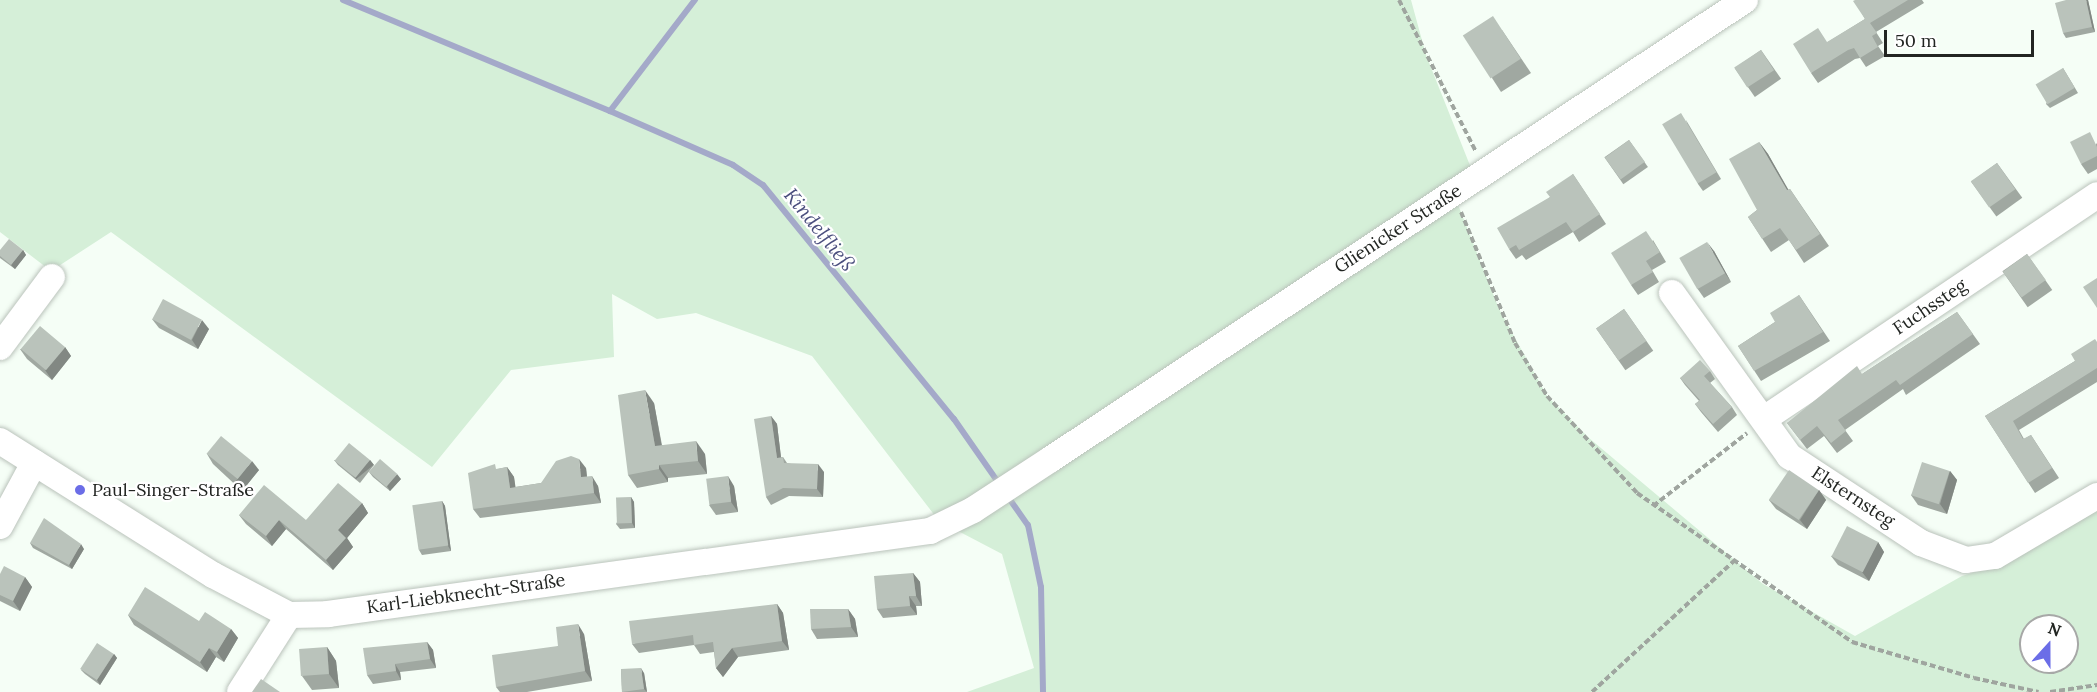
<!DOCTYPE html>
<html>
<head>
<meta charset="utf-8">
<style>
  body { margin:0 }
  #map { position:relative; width:2097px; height:692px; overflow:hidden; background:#f5fef6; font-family:Lora,serif }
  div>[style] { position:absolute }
  .green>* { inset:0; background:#d5efd8 }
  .stream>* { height:6px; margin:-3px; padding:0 3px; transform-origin:3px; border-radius:3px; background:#a4a9c9 }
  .path>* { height:4px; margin-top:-2px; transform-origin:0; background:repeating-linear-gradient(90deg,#9fa59f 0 6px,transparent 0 9px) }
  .roads { filter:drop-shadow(0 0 2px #bac3bb) drop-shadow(0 0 2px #bac3bb) }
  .minor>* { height:26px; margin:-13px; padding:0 13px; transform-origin:13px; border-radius:13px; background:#fff }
  .wall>* { inset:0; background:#a0a8a1; transform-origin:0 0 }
  .shaded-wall>* { inset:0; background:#828883; transform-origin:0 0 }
  .building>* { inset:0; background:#bac3bb; transform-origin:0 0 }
  .dots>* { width:16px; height:16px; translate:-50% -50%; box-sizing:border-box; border:3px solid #fff; border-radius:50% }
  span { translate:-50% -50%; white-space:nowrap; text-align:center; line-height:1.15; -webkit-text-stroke:4.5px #fff; paint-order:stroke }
  .street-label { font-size:18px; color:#222522 }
  .poi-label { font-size:18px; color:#222522 }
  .left { translate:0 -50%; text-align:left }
  .water-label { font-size:20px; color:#4b4f7e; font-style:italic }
  .north { position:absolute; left:2019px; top:614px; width:60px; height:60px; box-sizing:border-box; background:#fff; border:2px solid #a7a8a7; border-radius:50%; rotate:21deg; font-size:16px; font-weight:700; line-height:24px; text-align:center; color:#222522 }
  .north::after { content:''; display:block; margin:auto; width:21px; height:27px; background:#6b6de7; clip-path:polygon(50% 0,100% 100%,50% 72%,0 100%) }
  .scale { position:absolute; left:1884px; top:30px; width:150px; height:27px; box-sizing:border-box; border:3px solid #222522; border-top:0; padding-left:8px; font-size:18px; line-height:21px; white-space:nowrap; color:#222522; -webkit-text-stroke:4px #fff; paint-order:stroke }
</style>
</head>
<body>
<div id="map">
  <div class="green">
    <i style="clip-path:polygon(evenodd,0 0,1411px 0,1426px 55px,1475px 178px,1453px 192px,1499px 309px,1547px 396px,1589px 438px,1763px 584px,1855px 636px,1962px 576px,2000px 564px,2097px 507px,2097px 692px,967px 692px,1034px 668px,1002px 554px,939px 521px,812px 356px,696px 313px,657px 319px,612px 294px,614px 357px,511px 370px,432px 467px,111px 232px,51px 271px,0 232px,0 0,2031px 626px,2067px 626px,2067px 662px,2031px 662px,2031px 626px)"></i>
  </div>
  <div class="stream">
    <i style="left:343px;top:0;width:289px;rotate:22.6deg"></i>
    <i style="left:610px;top:111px;width:134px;rotate:23.7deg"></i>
    <i style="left:733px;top:165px;width:36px;rotate:34deg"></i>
    <i style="left:763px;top:185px;width:302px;rotate:50.8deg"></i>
    <i style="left:954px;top:419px;width:80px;rotate:55.1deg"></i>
    <i style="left:610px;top:111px;width:140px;rotate:-52.6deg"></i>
    <i style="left:1006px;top:494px;width:38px;rotate:55deg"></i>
    <i style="left:1028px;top:525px;width:63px;rotate:78.2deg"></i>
    <i style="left:1041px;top:587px;width:105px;rotate:88.9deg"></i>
  </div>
  <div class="path">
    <i style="left:1399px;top:0;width:170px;rotate:63.1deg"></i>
    <i style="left:1461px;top:212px;width:142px;rotate:67.6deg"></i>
    <i style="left:1515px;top:343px;width:62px;rotate:58.9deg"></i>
    <i style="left:1547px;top:396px;width:132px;rotate:47.1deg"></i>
    <i style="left:1637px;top:493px;width:262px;rotate:34.7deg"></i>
    <i style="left:1852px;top:642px;width:127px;rotate:16.4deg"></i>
    <i style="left:1974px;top:678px;width:66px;rotate:12.2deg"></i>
    <i style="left:1653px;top:506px;width:119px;rotate:-37.8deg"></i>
    <i style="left:1592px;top:692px;width:196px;rotate:-42.7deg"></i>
    <i style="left:2050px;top:692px;width:48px;rotate:-8.5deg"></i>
  </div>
  <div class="roads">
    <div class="minor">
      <i style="left:1672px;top:293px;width:201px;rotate:54.3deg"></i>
      <i style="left:1789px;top:456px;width:158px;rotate:33.4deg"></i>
      <i style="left:1921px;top:543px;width:48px;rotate:20.7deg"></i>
      <i style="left:1966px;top:560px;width:29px;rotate:-8deg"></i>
      <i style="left:1995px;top:556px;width:118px;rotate:-30.5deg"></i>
      <i style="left:0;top:347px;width:87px;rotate:-53.4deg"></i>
      <i style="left:1764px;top:419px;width:401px;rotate:-33.9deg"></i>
      <i style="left:0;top:441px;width:252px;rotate:32.2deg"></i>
      <i style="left:213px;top:575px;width:86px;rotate:27.8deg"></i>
      <i style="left:289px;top:615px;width:39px;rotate:-1deg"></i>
      <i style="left:328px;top:614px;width:608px;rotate:-7.85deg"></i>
      <i style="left:930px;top:531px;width:48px;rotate:-26deg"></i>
      <i style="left:973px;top:510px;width:93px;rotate:-33.2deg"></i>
      <i style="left:1051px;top:459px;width:832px;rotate:-33.48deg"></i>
      <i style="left:0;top:526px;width:72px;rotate:-61.6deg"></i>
      <i style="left:240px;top:692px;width:91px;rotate:-57.5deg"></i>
    </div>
  </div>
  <div class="wall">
    <i style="clip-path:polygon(1855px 0,1922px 0,1924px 3px,1876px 32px,1883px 43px,1878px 46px,1885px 56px,1866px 67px,1860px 58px,1855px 59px,1818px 83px,1811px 73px,1828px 42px,1865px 19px)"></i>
    <i style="clip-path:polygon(2088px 0,2095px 32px,2066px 38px,2063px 33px)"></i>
    <i style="clip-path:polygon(1502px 30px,1531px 73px,1501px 92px,1492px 78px)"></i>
    <i style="left:1761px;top:50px;width:35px;height:32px;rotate:55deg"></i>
    <i style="clip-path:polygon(2063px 68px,2078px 93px,2050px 108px,2046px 104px)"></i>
    <i style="clip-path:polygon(1686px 120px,1721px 179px,1703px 191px,1698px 184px)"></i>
    <i style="left:1629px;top:140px;width:33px;height:30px;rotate:55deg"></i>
    <i style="clip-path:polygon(1759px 142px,1768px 154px,1788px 190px,1790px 189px,1829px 246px,1804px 263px,1789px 240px,1771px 252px,1748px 217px,1757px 210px)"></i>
    <i style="clip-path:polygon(2097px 143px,2097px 169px,2088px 174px,2081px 164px)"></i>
    <i style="left:1997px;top:163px;width:43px;height:32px;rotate:54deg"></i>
    <i style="clip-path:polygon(1573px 174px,1606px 224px,1579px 242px,1573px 232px,1526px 260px,1522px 255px,1516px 259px,1509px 249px,1550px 197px)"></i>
    <i style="clip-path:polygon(1653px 240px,1666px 262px,1652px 270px,1659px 282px,1638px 295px,1631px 285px)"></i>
    <i style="clip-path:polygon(0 250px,23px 250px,26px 255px,15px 269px,0 258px)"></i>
    <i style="clip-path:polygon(1714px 251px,1731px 282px,1704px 298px,1697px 288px)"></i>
    <i style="left:2027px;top:254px;width:44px;height:30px;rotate:55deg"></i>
    <i style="clip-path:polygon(1799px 295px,1830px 341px,1761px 381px,1738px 346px,1775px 322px)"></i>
    <i style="left:1624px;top:309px;width:51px;height:34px;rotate:55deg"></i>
    <i style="clip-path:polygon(1957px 312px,1980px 344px,1906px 395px,1903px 389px,1845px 430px,1853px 441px,1837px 453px,1824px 436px,1807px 449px,1787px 423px)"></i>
    <i style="clip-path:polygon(152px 319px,209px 329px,198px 349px,159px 328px)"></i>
    <i style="clip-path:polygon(2097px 342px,2097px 382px,2019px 430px,2024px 439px,2031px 435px,2059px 478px,2035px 493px,1985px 416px,2075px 361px)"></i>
    <i style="clip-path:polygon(65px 347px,71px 356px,52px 380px,27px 359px,20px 349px)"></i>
    <i style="clip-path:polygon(1710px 371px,1715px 379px,1710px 383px,1732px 407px,1737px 415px,1718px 432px,1701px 412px,1695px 404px,1699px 401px,1685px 385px,1680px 378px)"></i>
    <i style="clip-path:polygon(654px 403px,662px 445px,705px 454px,707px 474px,668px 478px,668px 482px,637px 488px,628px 475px)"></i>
    <i style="clip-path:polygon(771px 416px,777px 424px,781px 457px,783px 457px,787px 463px,824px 472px,823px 497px,789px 496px,771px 505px,766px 497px)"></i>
    <i style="clip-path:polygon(207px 454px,259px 470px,242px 491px,213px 464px)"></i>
    <i style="clip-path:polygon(334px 460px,370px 460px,374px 465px,360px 483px,338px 465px)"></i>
    <i style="clip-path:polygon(507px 467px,514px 477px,515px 487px,541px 483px,586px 468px,587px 477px,598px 486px,601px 503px,480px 518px,473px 509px,498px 469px)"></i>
    <i style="clip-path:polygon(1950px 471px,1957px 480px,1947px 514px,1918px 505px,1911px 495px)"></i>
    <i style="clip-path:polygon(369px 472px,401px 479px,390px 491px,373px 477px)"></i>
    <i style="clip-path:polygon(734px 486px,738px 512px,716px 515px,709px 505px)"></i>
    <i style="clip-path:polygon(1819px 490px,1826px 500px,1807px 529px,1776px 509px,1769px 500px)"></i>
    <i style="clip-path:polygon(631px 497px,634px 502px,635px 528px,620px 529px,616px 524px)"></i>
    <i style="clip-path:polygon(442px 501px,445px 506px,451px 551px,422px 555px,419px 550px)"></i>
    <i style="clip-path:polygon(362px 503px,368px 513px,347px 538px,353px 547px,333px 570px,286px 529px,272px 546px,246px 524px,239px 515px,306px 520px)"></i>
    <i style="clip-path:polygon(1878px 542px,1884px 552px,1869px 581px,1838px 565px,1831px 556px)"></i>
    <i style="clip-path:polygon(30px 543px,84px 549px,72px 569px,33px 548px)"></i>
    <i style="clip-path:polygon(913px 573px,920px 582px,922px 606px,916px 606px,917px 615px,883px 618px,877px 609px)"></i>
    <i style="clip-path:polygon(0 574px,25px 577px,32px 587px,20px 611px,0 601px)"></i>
    <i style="clip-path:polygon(777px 604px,783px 613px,789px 650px,738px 657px,723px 677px,716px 668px,714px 652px,700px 654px,694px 645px,639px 653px,632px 644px)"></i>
    <i style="clip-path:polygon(848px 609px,855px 619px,858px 637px,817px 639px,811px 629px)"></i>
    <i style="clip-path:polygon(128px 615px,231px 629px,238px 638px,224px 662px,216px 657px,207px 672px,134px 625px)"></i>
    <i style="clip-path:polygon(584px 634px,592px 681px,527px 692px,500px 692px,496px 687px,558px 646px)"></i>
    <i style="clip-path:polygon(427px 642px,433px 650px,436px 668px,400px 672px,401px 680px,373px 684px,367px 675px)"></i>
    <i style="clip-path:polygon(327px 647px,336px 661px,339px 688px,312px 690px,302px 676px)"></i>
    <i style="clip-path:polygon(114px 654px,117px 658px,100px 685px,85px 674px,81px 670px)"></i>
    <i style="clip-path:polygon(621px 669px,644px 673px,647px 692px,622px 692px)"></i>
  </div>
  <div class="shaded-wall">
    <i style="clip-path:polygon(2086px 0,2088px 0,2095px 32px,2092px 27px)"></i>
    <i style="clip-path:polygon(1759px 142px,1768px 154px,1796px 203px,1787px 190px)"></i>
    <i style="clip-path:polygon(1707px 242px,1714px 251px,1731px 282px,1725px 273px)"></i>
    <i style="clip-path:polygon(23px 250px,26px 255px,15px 269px,11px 265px)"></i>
    <i style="clip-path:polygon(202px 320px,209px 329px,198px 349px,192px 340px)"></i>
    <i style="clip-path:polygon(65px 347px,71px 356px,52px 380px,45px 370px)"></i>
    <i style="clip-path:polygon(645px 390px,654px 403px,664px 459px,655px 446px)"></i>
    <i style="clip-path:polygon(771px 416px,777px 424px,782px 466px,777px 458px)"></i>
    <i style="clip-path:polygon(696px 441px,705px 454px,707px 474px,698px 461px)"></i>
    <i style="clip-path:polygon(579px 459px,586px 468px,588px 487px,581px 477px)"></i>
    <i style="left:370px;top:460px;width:6px;height:23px;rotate:51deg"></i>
    <i style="clip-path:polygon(252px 461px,259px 470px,242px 491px,236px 481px)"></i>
    <i style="clip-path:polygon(818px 464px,824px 472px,823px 497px,817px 489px)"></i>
    <i style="clip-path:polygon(659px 465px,668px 478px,668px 482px,659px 469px)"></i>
    <i style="clip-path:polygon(507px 467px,514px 477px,517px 497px,510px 488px)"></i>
    <i style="clip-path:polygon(1950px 471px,1957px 480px,1947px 514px,1940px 504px)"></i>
    <i style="clip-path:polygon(397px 474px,401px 479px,390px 491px,387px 486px)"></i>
    <i style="clip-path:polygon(592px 476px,598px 486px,601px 503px,594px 493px)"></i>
    <i style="clip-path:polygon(728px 476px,734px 486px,738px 512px,731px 502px)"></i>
    <i style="clip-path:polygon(1819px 490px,1826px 500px,1807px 529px,1800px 520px)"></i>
    <i style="clip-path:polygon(631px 497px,634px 502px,635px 528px,632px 523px)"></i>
    <i style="clip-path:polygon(442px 501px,445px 506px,451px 551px,448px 546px)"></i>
    <i style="clip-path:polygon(362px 503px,368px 513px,347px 538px,353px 547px,333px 570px,326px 560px,338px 530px)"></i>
    <i style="clip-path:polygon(279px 520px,286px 529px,272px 546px,266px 536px)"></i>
    <i style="clip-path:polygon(1878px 542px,1884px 552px,1869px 581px,1862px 572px)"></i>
    <i style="clip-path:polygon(81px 544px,84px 549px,72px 569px,69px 565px)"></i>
    <i style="clip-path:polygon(913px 573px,920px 582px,922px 606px,916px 596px)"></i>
    <i style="clip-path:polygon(25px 577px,32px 587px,20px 611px,13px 601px)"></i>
    <i style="clip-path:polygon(909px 596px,916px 606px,917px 615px,910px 606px)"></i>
    <i style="clip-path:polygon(777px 604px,783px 613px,789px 650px,782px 641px)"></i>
    <i style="clip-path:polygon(848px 609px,855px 619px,858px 637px,851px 627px)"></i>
    <i style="clip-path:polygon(578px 624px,584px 634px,592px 681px,585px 671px)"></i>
    <i style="clip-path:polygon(231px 629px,238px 638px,224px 662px,217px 652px)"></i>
    <i style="clip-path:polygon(427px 642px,433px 650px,436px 668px,430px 659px)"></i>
    <i style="clip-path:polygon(327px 647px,336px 661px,339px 688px,329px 674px)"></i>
    <i style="clip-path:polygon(209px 648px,216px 657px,207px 672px,200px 662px)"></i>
    <i style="clip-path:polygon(732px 648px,738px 657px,723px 677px,716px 668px)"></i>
    <i style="clip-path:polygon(114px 654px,117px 658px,100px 685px,97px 680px)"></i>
    <i style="clip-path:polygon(395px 664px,400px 672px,401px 680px,396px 671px)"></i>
    <i style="clip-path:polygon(641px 668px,644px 673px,647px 692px,644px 689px)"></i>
  </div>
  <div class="building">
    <i style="clip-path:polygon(1855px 0,1908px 0,1870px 23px,1877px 33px,1872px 36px,1878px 47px,1860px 58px,1854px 48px,1848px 50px,1811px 73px,1793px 44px,1818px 28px,1827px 42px,1865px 19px,1853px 1px)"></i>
    <i style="clip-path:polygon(2066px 0,2086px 0,2092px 27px,2063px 33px,2055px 3px)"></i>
    <i style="left:1493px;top:16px;width:51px;height:36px;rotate:57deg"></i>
    <i style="left:1761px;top:50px;width:24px;height:32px;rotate:57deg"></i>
    <i style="left:2063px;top:68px;width:23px;height:32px;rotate:59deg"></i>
    <i style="left:1681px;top:113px;width:69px;height:22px;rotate:59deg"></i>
    <i style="clip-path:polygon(2090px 132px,2097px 147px,2097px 156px,2081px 164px,2070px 142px)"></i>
    <i style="left:1629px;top:140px;width:27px;height:30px;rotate:54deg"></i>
    <i style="clip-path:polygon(1759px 142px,1787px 190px,1790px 189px,1820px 234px,1796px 250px,1780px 228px,1762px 239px,1748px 217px,1757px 210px,1729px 159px)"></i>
    <i style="left:1997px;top:163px;width:32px;height:32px;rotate:55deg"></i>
    <i style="clip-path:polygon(1573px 174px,1600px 214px,1573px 232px,1566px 222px,1519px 250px,1516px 245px,1509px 249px,1497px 228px,1550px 197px,1546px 192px)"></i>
    <i style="clip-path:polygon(1646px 231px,1660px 252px,1646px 261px,1653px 272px,1631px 285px,1611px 253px)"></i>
    <i style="clip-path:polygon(9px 239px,23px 250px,11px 265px,0 256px,0 250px)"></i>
    <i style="left:1707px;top:242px;width:36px;height:32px;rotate:60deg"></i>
    <i style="left:2027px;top:254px;width:32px;height:30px;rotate:54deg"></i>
    <i style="clip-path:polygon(2097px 278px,2097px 308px,2083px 287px)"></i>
    <i style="clip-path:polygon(1799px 295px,1823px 332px,1754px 371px,1738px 346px,1775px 322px,1770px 313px)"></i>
    <i style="left:163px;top:299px;width:44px;height:23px;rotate:28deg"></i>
    <i style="left:1624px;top:309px;width:39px;height:34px;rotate:55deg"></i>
    <i style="clip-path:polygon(1957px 312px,1973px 334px,1900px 385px,1896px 380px,1838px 420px,1846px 431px,1831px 443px,1817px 426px,1800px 440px,1787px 423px,1857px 366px,1862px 374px)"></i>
    <i style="left:40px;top:326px;width:33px;height:30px;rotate:40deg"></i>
    <i style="clip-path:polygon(2095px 339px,2097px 342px,2097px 368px,2013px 421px,2023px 439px,2031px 435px,2052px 468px,2028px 483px,1985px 416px,2075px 361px,2071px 354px)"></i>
    <i style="clip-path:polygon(1700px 360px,1710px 371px,1704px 376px,1732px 407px,1713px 424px,1695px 404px,1700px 400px,1680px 378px)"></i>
    <i style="clip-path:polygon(645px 390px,655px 446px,696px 441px,698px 461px,659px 465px,659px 469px,628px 475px,618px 395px)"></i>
    <i style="clip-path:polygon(771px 416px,777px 458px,783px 457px,784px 463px,818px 464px,817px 489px,783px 488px,766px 497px,754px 419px)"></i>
    <i style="left:221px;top:436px;width:40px;height:23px;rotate:39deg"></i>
    <i style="left:349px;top:443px;width:27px;height:23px;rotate:39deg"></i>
    <i style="clip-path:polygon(571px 456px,579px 459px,581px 477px,592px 476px,594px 493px,473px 509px,468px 473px,495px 464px,496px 469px,507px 467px,510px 488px,541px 483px,556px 461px)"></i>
    <i style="left:380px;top:459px;width:23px;height:17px;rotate:41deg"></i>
    <i style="left:1922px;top:462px;width:29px;height:35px;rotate:18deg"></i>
    <i style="left:1789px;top:470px;width:36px;height:36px;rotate:34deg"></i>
    <i style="left:728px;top:476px;width:26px;height:22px;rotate:83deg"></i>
    <i style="clip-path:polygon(338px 483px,362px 503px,338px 530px,346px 538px,326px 560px,279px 520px,266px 536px,239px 515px,264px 485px,306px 520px)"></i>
    <i style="left:631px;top:497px;width:26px;height:15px;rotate:88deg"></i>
    <i style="left:442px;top:501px;width:45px;height:30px;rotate:82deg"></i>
    <i style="clip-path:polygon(44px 518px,81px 544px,69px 565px,30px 543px)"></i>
    <i style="left:1847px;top:526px;width:35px;height:34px;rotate:27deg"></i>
    <i style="clip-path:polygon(4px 566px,25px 577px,13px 601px,0 595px,0 574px)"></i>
    <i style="clip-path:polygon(913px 573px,916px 596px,909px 596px,910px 606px,877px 609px,874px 576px)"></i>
    <i style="clip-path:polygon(145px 587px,199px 621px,205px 612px,231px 629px,217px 652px,209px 648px,200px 662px,128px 615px)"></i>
    <i style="clip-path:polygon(777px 604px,782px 641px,732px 648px,716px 668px,713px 642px,694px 645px,693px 635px,632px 644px,629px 621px)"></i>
    <i style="clip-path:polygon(810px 609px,848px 609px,851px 627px,811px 629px)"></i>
    <i style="clip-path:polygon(578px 624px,585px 671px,496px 687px,492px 655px,558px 646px,556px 627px)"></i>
    <i style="clip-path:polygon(427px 642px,430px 659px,395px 664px,396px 671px,367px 675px,363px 648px)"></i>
    <i style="left:97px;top:643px;width:20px;height:31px;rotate:33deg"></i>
    <i style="left:327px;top:647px;width:27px;height:28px;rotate:86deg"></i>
    <i style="clip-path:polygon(641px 668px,644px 689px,622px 692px,621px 669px)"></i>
    <i style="clip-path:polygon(261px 679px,280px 692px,252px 692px)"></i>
  </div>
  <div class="dots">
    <i style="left:80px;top:490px;background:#6b6de7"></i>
  </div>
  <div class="street-label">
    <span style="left:1398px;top:229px;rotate:-33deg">Glienicker Straße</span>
    <span style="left:1930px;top:307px;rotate:-34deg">Fuchssteg</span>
    <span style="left:1853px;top:497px;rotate:33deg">Elsternsteg</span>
    <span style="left:466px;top:594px;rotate:-8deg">Karl-Liebknecht-Straße</span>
  </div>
  <div class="poi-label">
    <span class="left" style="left:92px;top:490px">Paul-Singer-Straße</span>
  </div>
  <div class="water-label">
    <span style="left:820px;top:229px;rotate:51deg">Kindelfließ</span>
  </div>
  <div class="north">N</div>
  <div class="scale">50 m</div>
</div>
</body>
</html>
